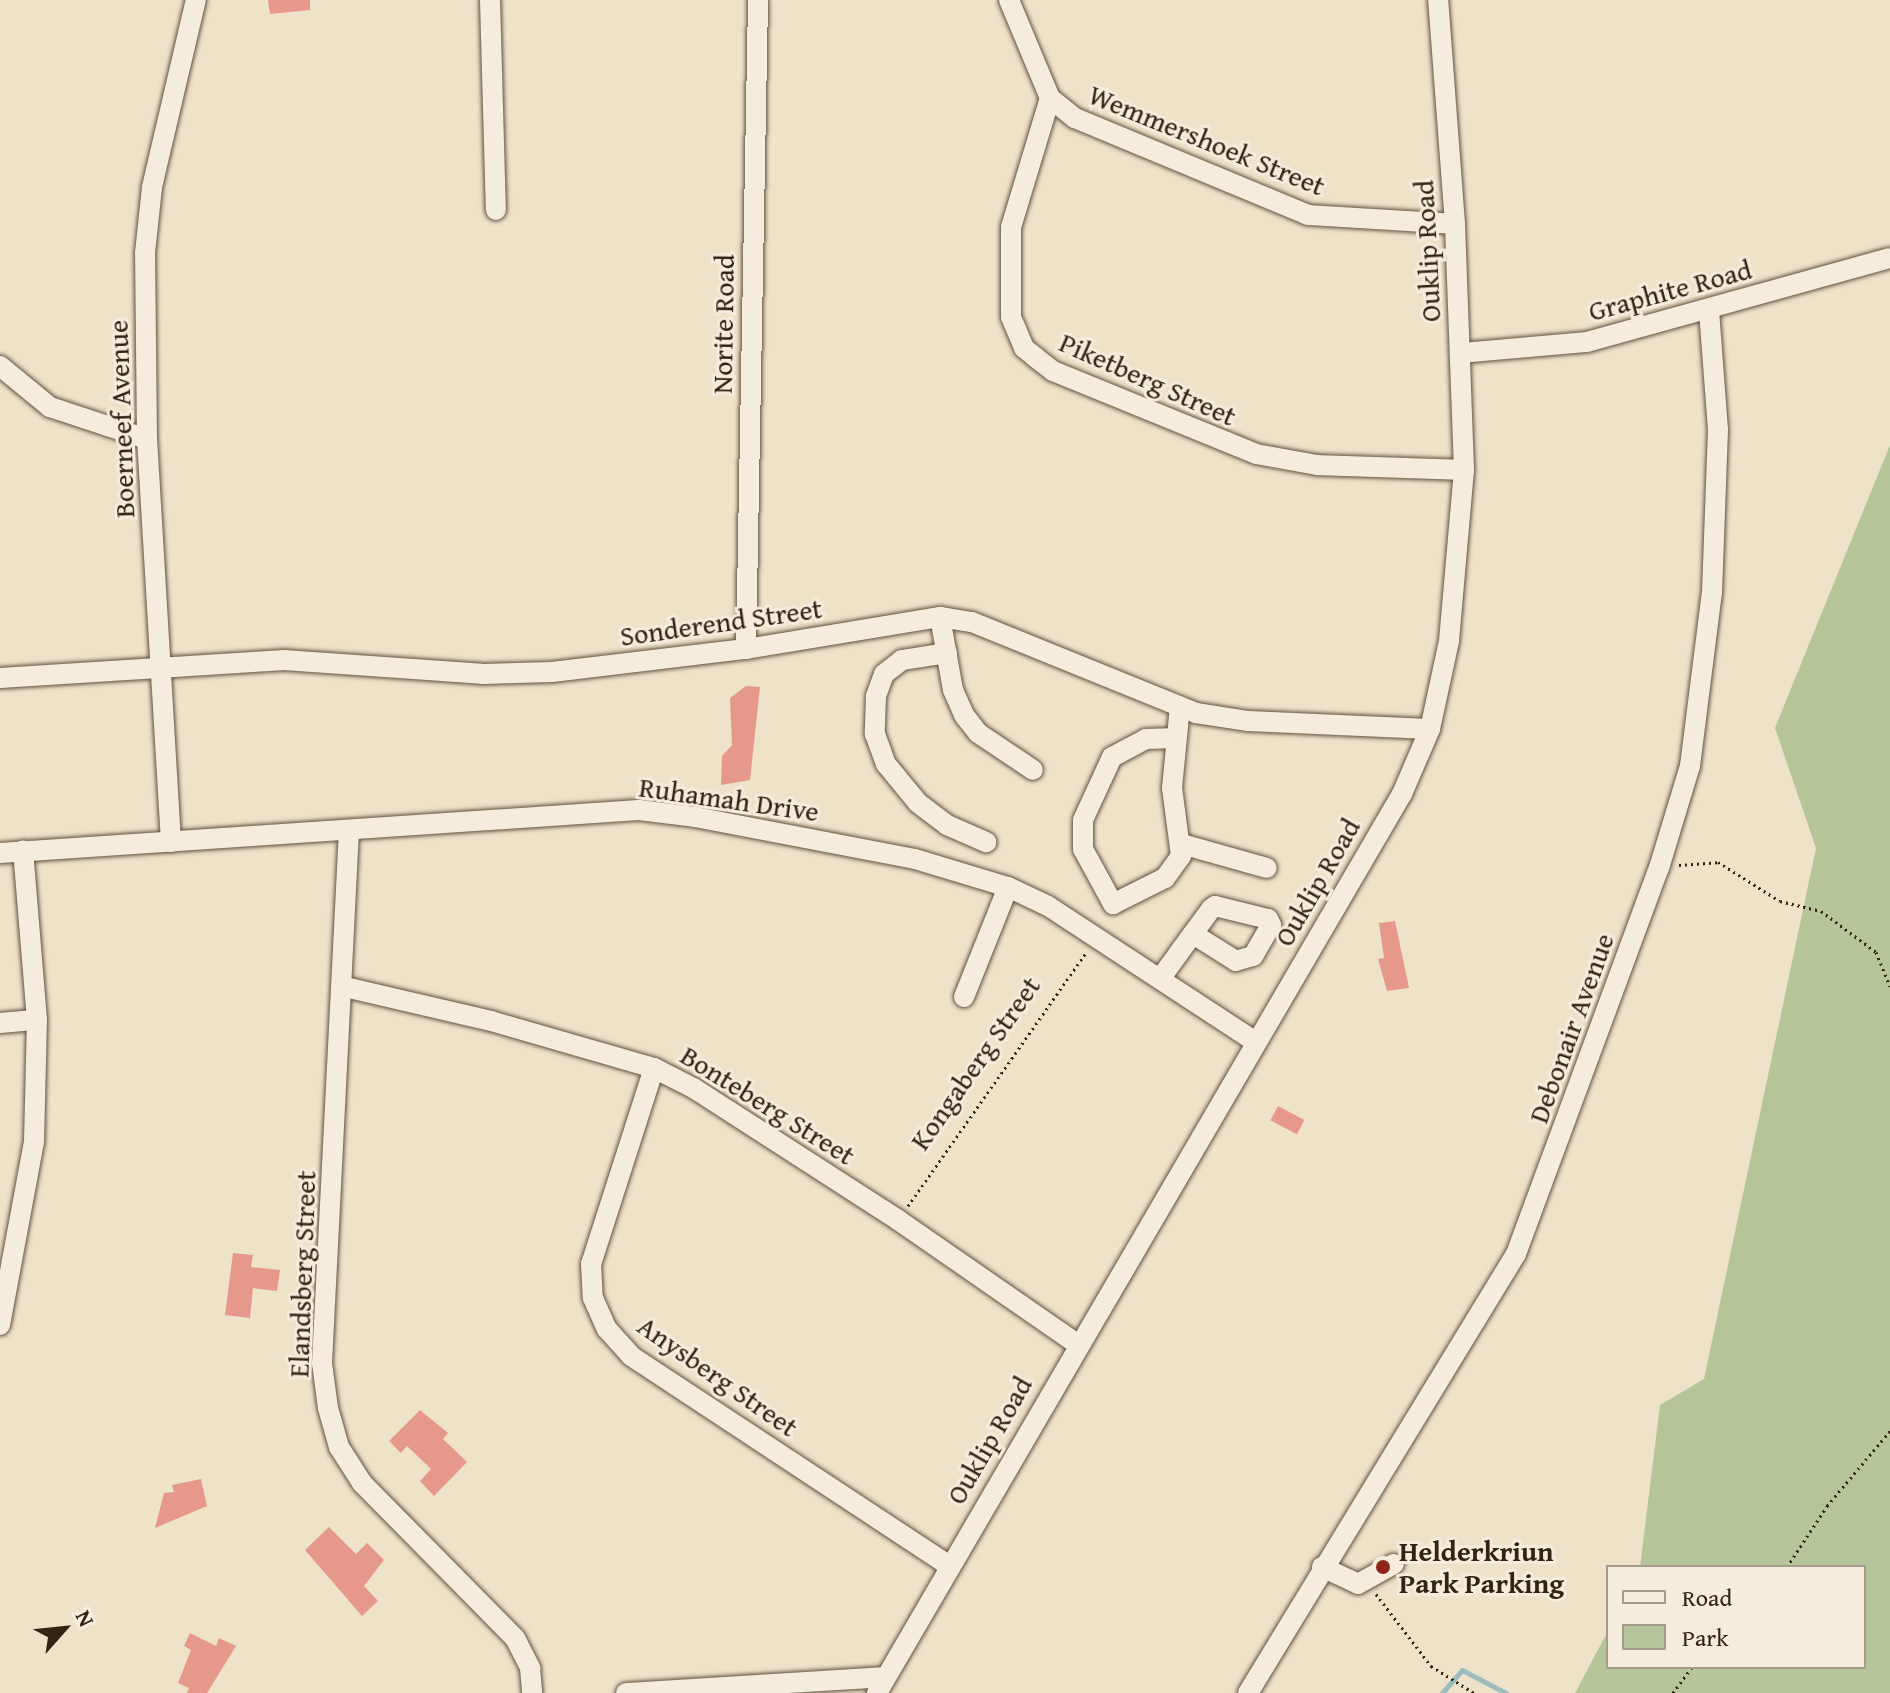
<!DOCTYPE html>
<html>
<head>
<meta charset="utf-8">
<style>
  body { margin:0 }
  #map { position:relative; width:1890px; height:1693px; overflow:hidden; background:#eee2c9; font-family:"Gentium Book Plus",serif }
  div>[style] { position:absolute }
  .green>* { inset:0; background:#b5c499 }
  .stream>* { height:5px; margin:-2.5px; padding:0 2.5px; transform-origin:2.5px; border-radius:2.5px; background:#9cbcbe }
  .building>* { inset:0; background:#e5988b; transform-origin:0 0 }
  .path>* { height:3px; margin-top:-1.5px; transform-origin:0; background:repeating-linear-gradient(90deg,#322312 0 2px,transparent 0 6px) }
  .roads { filter:drop-shadow(0 0 2px #615340) drop-shadow(0 0 2px #615340) }
  .minor>* { height:20px; margin:-10px; padding:0 10px; transform-origin:10px; border-radius:10px; background:#f4ecdc }
  .dots>* { width:22px; height:22px; translate:-50% -50%; box-sizing:border-box; border:4px solid #f4ecdc; border-radius:50% }
  span { translate:-50% -50%; white-space:nowrap; text-align:center; line-height:1.15; -webkit-text-stroke:6px #f4ecdc; paint-order:stroke }
  .street-label { font-size:28px; color:#322312 }
  .poi-label { font-size:28px; color:#322312; font-weight:700 }
  .left { translate:0 -50%; text-align:left }
  .legend { position:absolute; left:1606px; top:1565px; width:260px; height:104px; box-sizing:border-box; background:#f4ecdc; border:2px solid #a69c8b; margin:0; padding:10px 14px; list-style:none; font-size:24px; color:#322312 }
  .legend li { display:flex; align-items:center; gap:16px; height:40px }
  .legend b { width:40px; border:2px solid #a69c8b }
  .north { position:absolute; left:24px; top:1589px; width:80px; height:80px; -webkit-text-stroke:6px #f4ecdc; paint-order:stroke; rotate:63deg; font-size:22px; font-weight:700; line-height:32px; text-align:center; color:#322312 }
  .north::after { content:''; display:block; margin:auto; width:28px; height:36px; background:#322312; clip-path:polygon(50% 0,100% 100%,50% 72%,0 100%) }
</style>
</head>
<body>
<div id="map">
  <div class="green">
    <i style="clip-path:polygon(1890px 445px,1890px 1693px,1575px 1693px,1608px 1631px,1608px 1667px,1864px 1667px,1864px 1567px,1640px 1567px,1660px 1405px,1704px 1379px,1816px 848px,1775px 728px)"></i>
  </div>
  <div class="stream">
    <i style="left:1442px;top:1693px;width:30px;rotate:-49deg"></i>
    <i style="left:1462px;top:1670px;width:50px;rotate:27.6deg"></i>
  </div>
  <div class="building">
    <i style="clip-path:polygon(268px 0,310px 0,310px 10px,270px 14px)"></i>
    <i style="clip-path:polygon(746px 686px,760px 687px,750px 780px,721px 785px,722px 756px,732px 745px,730px 698px)"></i>
    <i style="clip-path:polygon(1395px 921px,1409px 988px,1387px 991px,1378px 959px,1384px 958px,1379px 923px)"></i>
    <i style="left:1278px;top:1106px;width:30px;height:16px;rotate:28deg"></i>
    <i style="clip-path:polygon(233px 1253px,253px 1255px,251px 1267px,280px 1270px,277px 1291px,253px 1288px,250px 1318px,225px 1315px)"></i>
    <i style="clip-path:polygon(420px 1410px,448px 1433px,443px 1439px,467px 1462px,434px 1496px,420px 1481px,431px 1469px,407px 1446px,401px 1453px,389px 1441px)"></i>
    <i style="clip-path:polygon(201px 1479px,207px 1506px,155px 1528px,164px 1493px,174px 1492px,172px 1485px)"></i>
    <i style="clip-path:polygon(329px 1527px,356px 1554px,367px 1543px,384px 1560px,364px 1586px,378px 1601px,362px 1616px,305px 1550px)"></i>
    <i style="clip-path:polygon(190px 1633px,216px 1646px,219px 1638px,236px 1646px,207px 1693px,187px 1693px,189px 1688px,178px 1683px,191px 1650px,184px 1646px)"></i>
  </div>
  <div class="path">
    <i style="left:1679px;top:865px;width:39px;rotate:-4deg"></i>
    <i style="left:1718px;top:862px;width:73px;rotate:32.2deg"></i>
    <i style="left:1780px;top:901px;width:42px;rotate:13.7deg"></i>
    <i style="left:1821px;top:911px;width:69px;rotate:36.7deg"></i>
    <i style="left:1876px;top:952px;width:37px;rotate:68deg"></i>
    <i style="left:908px;top:1206px;width:308px;rotate:-54.9deg"></i>
    <i style="left:1787px;top:1567px;width:73px;rotate:-56.7deg"></i>
    <i style="left:1827px;top:1506px;width:98px;rotate:-50deg"></i>
    <i style="left:1376px;top:1594px;width:91px;rotate:52.6deg"></i>
    <i style="left:1431px;top:1666px;width:51px;rotate:32.1deg"></i>
    <i style="left:1673px;top:1693px;width:32px;rotate:-54deg"></i>
  </div>
  <div class="roads">
    <div class="minor">
      <i style="left:490px;top:0;width:210px;rotate:88.4deg"></i>
      <i style="left:1009px;top:0;width:106px;rotate:67.3deg"></i>
      <i style="left:1050px;top:98px;width:32px;rotate:39deg"></i>
      <i style="left:1075px;top:118px;width:252px;rotate:22.6deg"></i>
      <i style="left:1308px;top:215px;width:147px;rotate:3.5deg"></i>
      <i style="left:1050px;top:98px;width:135px;rotate:106.8deg"></i>
      <i style="left:1011px;top:227px;width:90px;rotate:90deg"></i>
      <i style="left:1011px;top:317px;width:34px;rotate:67deg"></i>
      <i style="left:1024px;top:348px;width:14px;rotate:39deg"></i>
      <i style="left:1035px;top:357px;width:23px;rotate:38deg"></i>
      <i style="left:1053px;top:371px;width:219px;rotate:22.2deg"></i>
      <i style="left:1256px;top:454px;width:62px;rotate:10.2deg"></i>
      <i style="left:1317px;top:465px;width:147px;rotate:1.9deg"></i>
      <i style="left:1461px;top:353px;width:126px;rotate:-5deg"></i>
      <i style="left:1587px;top:342px;width:314px;rotate:-15.5deg"></i>
      <i style="left:0;top:366px;width:65px;rotate:39.4deg"></i>
      <i style="left:50px;top:407px;width:102px;rotate:18.3deg"></i>
      <i style="left:940px;top:617px;width:74px;rotate:79.9deg"></i>
      <i style="left:953px;top:690px;width:27px;rotate:66deg"></i>
      <i style="left:964px;top:715px;width:23px;rotate:52deg"></i>
      <i style="left:978px;top:733px;width:66px;rotate:33.9deg"></i>
      <i style="left:746px;top:649px;width:649px;rotate:-88.94deg"></i>
      <i style="left:947px;top:653px;width:46px;rotate:171.2deg"></i>
      <i style="left:902px;top:660px;width:23px;rotate:142deg"></i>
      <i style="left:884px;top:674px;width:23px;rotate:110deg"></i>
      <i style="left:876px;top:696px;width:38px;rotate:92deg"></i>
      <i style="left:875px;top:734px;width:32px;rotate:70deg"></i>
      <i style="left:886px;top:764px;width:50px;rotate:50.6deg"></i>
      <i style="left:918px;top:803px;width:36px;rotate:37deg"></i>
      <i style="left:947px;top:825px;width:43px;rotate:23.6deg"></i>
      <i style="left:0;top:678px;width:285px;rotate:-3.6deg"></i>
      <i style="left:284px;top:660px;width:198px;rotate:4deg"></i>
      <i style="left:482px;top:674px;width:70px;rotate:-1.6deg"></i>
      <i style="left:552px;top:672px;width:195px;rotate:-6.8deg"></i>
      <i style="left:746px;top:649px;width:197px;rotate:-9.4deg"></i>
      <i style="left:940px;top:617px;width:32px;rotate:9deg"></i>
      <i style="left:972px;top:622px;width:242px;rotate:22.1deg"></i>
      <i style="left:1196px;top:713px;width:53px;rotate:8.7deg"></i>
      <i style="left:1248px;top:721px;width:182px;rotate:2.5deg"></i>
      <i style="left:1176px;top:738px;width:30px;rotate:178deg"></i>
      <i style="left:1146px;top:739px;width:38px;rotate:152deg"></i>
      <i style="left:1112px;top:757px;width:69px;rotate:114.7deg"></i>
      <i style="left:1083px;top:820px;width:29px;rotate:90deg"></i>
      <i style="left:1083px;top:849px;width:63px;rotate:61.4deg"></i>
      <i style="left:1113px;top:904px;width:58px;rotate:-26.6deg"></i>
      <i style="left:1165px;top:878px;width:27px;rotate:-54deg"></i>
      <i style="left:1181px;top:856px;width:69px;rotate:-97.5deg"></i>
      <i style="left:1172px;top:788px;width:81px;rotate:-84.4deg"></i>
      <i style="left:349px;top:830px;width:534px;rotate:92.9deg"></i>
      <i style="left:322px;top:1363px;width:45px;rotate:82.4deg"></i>
      <i style="left:328px;top:1408px;width:41px;rotate:74.2deg"></i>
      <i style="left:339px;top:1447px;width:43px;rotate:57.4deg"></i>
      <i style="left:362px;top:1483px;width:218px;rotate:45.4deg"></i>
      <i style="left:515px;top:1638px;width:34px;rotate:63deg"></i>
      <i style="left:530px;top:1668px;width:25px;rotate:85deg"></i>
      <i style="left:171px;top:842px;width:404px;rotate:-93.4deg"></i>
      <i style="left:147px;top:439px;width:186px;rotate:-90.6deg"></i>
      <i style="left:145px;top:253px;width:66px;rotate:-83.9deg"></i>
      <i style="left:152px;top:187px;width:192px;rotate:-76.8deg"></i>
      <i style="left:1182px;top:844px;width:88px;rotate:15.8deg"></i>
      <i style="left:0;top:853px;width:640px;rotate:-3.85deg"></i>
      <i style="left:639px;top:810px;width:56px;rotate:7.1deg"></i>
      <i style="left:695px;top:817px;width:224px;rotate:10.8deg"></i>
      <i style="left:915px;top:859px;width:97px;rotate:16.8deg"></i>
      <i style="left:1008px;top:887px;width:44px;rotate:25.4deg"></i>
      <i style="left:1048px;top:906px;width:249px;rotate:33.2deg"></i>
      <i style="left:1160px;top:979px;width:31px;rotate:-54deg"></i>
      <i style="left:1178px;top:954px;width:56px;rotate:-53.7deg"></i>
      <i style="left:1211px;top:909px;width:5px;rotate:-37deg"></i>
      <i style="left:1215px;top:906px;width:55px;rotate:13.8deg"></i>
      <i style="left:1268px;top:919px;width:7px;rotate:63deg"></i>
      <i style="left:1271px;top:925px;width:36px;rotate:120deg"></i>
      <i style="left:1253px;top:956px;width:18px;rotate:164deg"></i>
      <i style="left:1236px;top:961px;width:51px;rotate:-147.9deg"></i>
      <i style="left:345px;top:987px;width:150px;rotate:13.1deg"></i>
      <i style="left:491px;top:1021px;width:170px;rotate:16.1deg"></i>
      <i style="left:654px;top:1068px;width:46px;rotate:27.1deg"></i>
      <i style="left:695px;top:1089px;width:242px;rotate:32.8deg"></i>
      <i style="left:898px;top:1220px;width:218px;rotate:34.7deg"></i>
      <i style="left:964px;top:997px;width:118px;rotate:-68.2deg"></i>
      <i style="left:0;top:1023px;width:37px;rotate:-5deg"></i>
      <i style="left:654px;top:1068px;width:206px;rotate:107.8deg"></i>
      <i style="left:591px;top:1264px;width:34px;rotate:87deg"></i>
      <i style="left:593px;top:1298px;width:34px;rotate:66deg"></i>
      <i style="left:607px;top:1329px;width:36px;rotate:48deg"></i>
      <i style="left:631px;top:1356px;width:380px;rotate:33.4deg"></i>
      <i style="left:0;top:1325px;width:186px;rotate:-79.5deg"></i>
      <i style="left:34px;top:1142px;width:122px;rotate:-88.6deg"></i>
      <i style="left:37px;top:1020px;width:170px;rotate:-94.7deg"></i>
      <i style="left:1322px;top:1567px;width:40px;rotate:25deg"></i>
      <i style="left:1358px;top:1584px;width:41px;rotate:-29.1deg"></i>
      <i style="left:626px;top:1693px;width:259px;rotate:-3.5deg"></i>
      <i style="left:877px;top:1693px;width:1041px;rotate:-59.72deg"></i>
      <i style="left:1402px;top:794px;width:71px;rotate:-66.7deg"></i>
      <i style="left:1430px;top:729px;width:90px;rotate:-77.8deg"></i>
      <i style="left:1449px;top:641px;width:172px;rotate:-85deg"></i>
      <i style="left:1464px;top:470px;width:246px;rotate:-92.1deg"></i>
      <i style="left:1455px;top:224px;width:225px;rotate:-94.3deg"></i>
      <i style="left:1248px;top:1693px;width:514px;rotate:-58.6deg"></i>
      <i style="left:1516px;top:1254px;width:412px;rotate:-69.7deg"></i>
      <i style="left:1659px;top:868px;width:107px;rotate:-73.1deg"></i>
      <i style="left:1690px;top:766px;width:174px;rotate:-82.8deg"></i>
      <i style="left:1712px;top:593px;width:163px;rotate:-87.9deg"></i>
      <i style="left:1718px;top:430px;width:121px;rotate:-94.3deg"></i>
    </div>
  </div>
  <div class="dots">
    <i style="left:1383px;top:1567px;background:#8f2418"></i>
  </div>
  <div class="street-label">
    <span style="left:1207px;top:140px;rotate:22deg">Wemmershoek Street</span>
    <span style="left:1427px;top:251px;rotate:-93deg">Ouklip Road</span>
    <span style="left:1670px;top:290px;rotate:-15deg">Graphite Road</span>
    <span style="left:723px;top:324px;rotate:-89deg">Norite Road</span>
    <span style="left:1148px;top:379px;rotate:24deg">Piketberg Street</span>
    <span style="left:121px;top:419px;rotate:-92deg">Boerneef Avenue</span>
    <span style="left:721px;top:622px;rotate:-8deg">Sonderend Street</span>
    <span style="left:729px;top:799px;rotate:8deg">Ruhamah Drive</span>
    <span style="left:1317px;top:882px;rotate:-60deg">Ouklip Road</span>
    <span style="left:1571px;top:1028px;rotate:-70deg">Debonair Avenue</span>
    <span style="left:975px;top:1063px;rotate:-55deg">Kongaberg Street</span>
    <span style="left:768px;top:1105px;rotate:32deg">Bonteberg Street</span>
    <span style="left:302px;top:1274px;rotate:-88deg">Elandsberg Street</span>
    <span style="left:718px;top:1376px;rotate:35deg">Anysberg Street</span>
    <span style="left:989px;top:1440px;rotate:-60deg">Ouklip Road</span>
  </div>
  <div class="poi-label">
    <span class="left" style="left:1399px;top:1567px">Helderkriun<br>Park Parking</span>
  </div>
  <ul class="legend">
  <li><b style="height:10px;background:#f4ecdc"></b>Road</li>
  <li><b style="height:22px;background:#b5c499"></b>Park</li>
  </ul>
  <div class="north">N</div>
</div>
</body>
</html>
